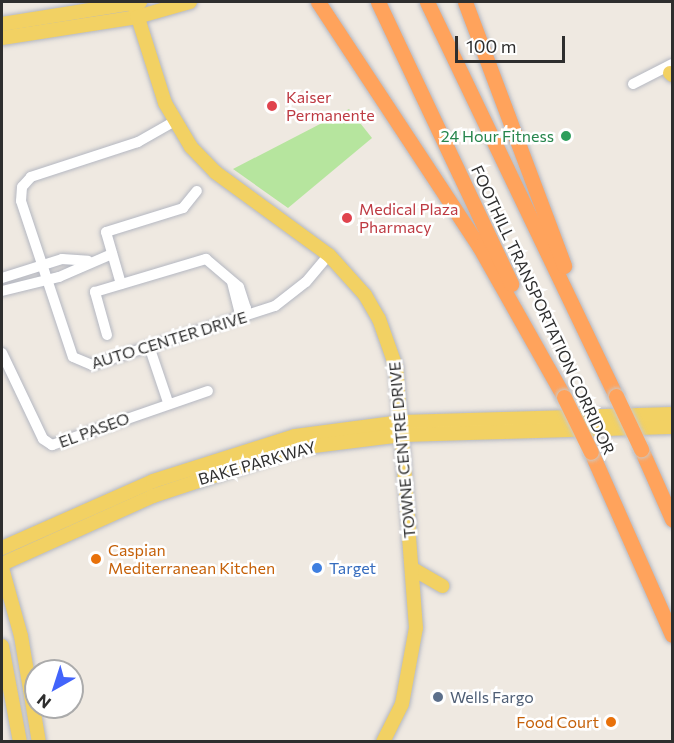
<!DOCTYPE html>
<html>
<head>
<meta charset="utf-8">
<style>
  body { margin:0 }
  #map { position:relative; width:674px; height:743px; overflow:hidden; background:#efe9e1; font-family:Commissioner,sans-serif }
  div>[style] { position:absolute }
  .green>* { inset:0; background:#b6e59e }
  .roads { filter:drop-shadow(0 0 2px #b4b7c1) drop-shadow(0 0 2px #b4b7c1) }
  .minor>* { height:10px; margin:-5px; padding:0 5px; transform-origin:5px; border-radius:5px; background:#fff }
  .major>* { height:14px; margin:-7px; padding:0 7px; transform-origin:7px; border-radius:7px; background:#f2d163 }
  .highway>* { height:15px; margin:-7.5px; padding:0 7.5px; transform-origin:7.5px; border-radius:7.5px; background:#ffa35c }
  .bridges { filter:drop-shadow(0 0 2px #c9c9c9) drop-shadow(0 0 2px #c9c9c9) }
  .highway-bridge>* { height:15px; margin:-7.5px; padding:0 7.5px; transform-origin:7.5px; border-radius:7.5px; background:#ffa35c }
  .dots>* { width:16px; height:16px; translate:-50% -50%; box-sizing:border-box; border:3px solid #fff; border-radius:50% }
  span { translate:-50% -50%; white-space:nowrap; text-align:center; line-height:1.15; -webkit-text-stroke:5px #fff; paint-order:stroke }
  .health-label { font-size:16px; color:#be3a42 }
  .left { translate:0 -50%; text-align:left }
  .leisure-label { font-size:16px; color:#27864d }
  .right { translate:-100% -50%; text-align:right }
  .street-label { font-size:16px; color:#2e2e2e }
  .food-label { font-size:16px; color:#c56008 }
  .shop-label { font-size:16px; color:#366cbe }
  .service-label { font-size:16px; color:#4e5e75 }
  .frame { position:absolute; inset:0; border:3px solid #2e2e2e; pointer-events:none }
  .north { position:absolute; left:24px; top:659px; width:60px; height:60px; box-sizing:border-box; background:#fff; border:2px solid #ababab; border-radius:50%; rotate:219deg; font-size:16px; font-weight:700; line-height:24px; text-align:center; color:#2e2e2e }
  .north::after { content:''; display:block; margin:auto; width:21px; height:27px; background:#4264fb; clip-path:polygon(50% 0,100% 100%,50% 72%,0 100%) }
  .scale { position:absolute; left:455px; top:36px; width:110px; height:27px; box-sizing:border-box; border:3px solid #2e2e2e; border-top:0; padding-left:8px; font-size:18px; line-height:21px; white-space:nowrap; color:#2e2e2e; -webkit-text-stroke:4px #fff; paint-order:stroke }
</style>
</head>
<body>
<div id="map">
  <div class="green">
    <i style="clip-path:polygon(349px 109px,372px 138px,288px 208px,233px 169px)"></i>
  </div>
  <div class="roads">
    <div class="minor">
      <i style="left:633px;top:84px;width:44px;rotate:-27.1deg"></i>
      <i style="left:175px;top:121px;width:43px;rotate:150.4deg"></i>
      <i style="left:138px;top:142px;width:113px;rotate:161.9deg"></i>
      <i style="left:31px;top:177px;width:13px;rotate:132deg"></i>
      <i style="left:22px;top:187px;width:14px;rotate:94deg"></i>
      <i style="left:21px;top:201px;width:164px;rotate:71.6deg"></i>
      <i style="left:73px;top:357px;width:21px;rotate:23deg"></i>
      <i style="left:92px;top:365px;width:192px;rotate:-17.9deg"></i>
      <i style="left:275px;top:306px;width:39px;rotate:-38deg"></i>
      <i style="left:306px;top:282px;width:35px;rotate:-50deg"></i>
      <i style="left:2px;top:278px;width:63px;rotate:-17.6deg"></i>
      <i style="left:62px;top:259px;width:26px;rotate:4deg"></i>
      <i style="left:232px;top:282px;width:29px;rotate:76deg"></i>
      <i style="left:239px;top:310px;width:8px;rotate:45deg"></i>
      <i style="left:121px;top:284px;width:54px;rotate:-106.1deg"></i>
      <i style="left:106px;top:232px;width:81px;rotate:-17.3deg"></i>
      <i style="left:183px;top:208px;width:22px;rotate:-51deg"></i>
      <i style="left:2px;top:291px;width:59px;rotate:-13.8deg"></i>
      <i style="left:59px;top:277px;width:58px;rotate:-23.5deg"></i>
      <i style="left:107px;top:335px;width:45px;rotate:-105.6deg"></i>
      <i style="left:95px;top:292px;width:116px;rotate:-16.6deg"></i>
      <i style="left:206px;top:259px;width:43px;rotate:40.3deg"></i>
      <i style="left:239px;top:287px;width:22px;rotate:72deg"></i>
      <i style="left:246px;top:308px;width:4px;rotate:117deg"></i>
      <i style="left:149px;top:346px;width:59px;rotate:71.3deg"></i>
      <i style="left:2px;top:353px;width:95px;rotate:64.5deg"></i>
      <i style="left:43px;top:439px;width:11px;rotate:34deg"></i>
      <i style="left:52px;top:445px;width:165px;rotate:-19.1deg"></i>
    </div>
    <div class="major">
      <i style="left:133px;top:2px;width:106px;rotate:72.4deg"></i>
      <i style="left:165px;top:103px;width:51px;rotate:59.4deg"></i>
      <i style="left:191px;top:147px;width:35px;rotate:46deg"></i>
      <i style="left:215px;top:172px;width:141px;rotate:36.1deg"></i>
      <i style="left:329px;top:255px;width:54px;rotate:48deg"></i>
      <i style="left:365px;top:295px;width:28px;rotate:60deg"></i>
      <i style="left:379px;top:319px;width:51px;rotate:70.5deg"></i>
      <i style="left:396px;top:367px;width:163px;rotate:85.4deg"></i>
      <i style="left:2px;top:24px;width:140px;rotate:-9.1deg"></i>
      <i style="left:2px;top:38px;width:137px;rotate:-8.8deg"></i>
      <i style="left:137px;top:17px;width:55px;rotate:-15.8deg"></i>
      <i style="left:670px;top:73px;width:3px;rotate:45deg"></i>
      <i style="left:2px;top:548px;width:165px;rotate:-23.9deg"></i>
      <i style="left:153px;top:481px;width:149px;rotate:-17.6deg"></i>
      <i style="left:295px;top:436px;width:107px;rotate:-7.5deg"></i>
      <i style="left:401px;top:422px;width:271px;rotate:-1.7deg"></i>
      <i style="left:2px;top:564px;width:166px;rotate:-24.2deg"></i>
      <i style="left:153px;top:496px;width:153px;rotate:-18.3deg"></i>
      <i style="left:298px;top:448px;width:105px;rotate:-7.1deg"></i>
      <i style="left:402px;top:435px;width:270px;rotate:-1.7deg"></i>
      <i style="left:2px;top:568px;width:71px;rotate:74.4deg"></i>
      <i style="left:21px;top:636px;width:108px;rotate:80.4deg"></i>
      <i style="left:413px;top:569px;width:34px;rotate:30deg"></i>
      <i style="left:2px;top:646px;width:98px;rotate:79.4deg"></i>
      <i style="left:383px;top:742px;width:42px;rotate:-63.4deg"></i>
      <i style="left:402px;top:704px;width:77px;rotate:-79.6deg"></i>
      <i style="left:416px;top:628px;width:92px;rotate:-94.4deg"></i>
    </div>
    <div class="highway">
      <i style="left:318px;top:2px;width:292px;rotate:56.6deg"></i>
      <i style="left:479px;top:246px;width:173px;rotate:60.6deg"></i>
      <i style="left:378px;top:2px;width:312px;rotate:64.7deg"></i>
      <i style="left:427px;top:2px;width:437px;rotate:64.4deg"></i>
      <i style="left:465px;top:2px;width:282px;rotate:69.4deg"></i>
      <i style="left:641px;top:449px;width:77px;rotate:66.1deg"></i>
      <i style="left:591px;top:452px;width:200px;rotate:66.1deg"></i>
    </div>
  </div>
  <div class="bridges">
    <div class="highway-bridge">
      <i style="left:616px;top:396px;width:59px;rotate:64.7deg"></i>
      <i style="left:564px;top:397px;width:61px;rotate:63.9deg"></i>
    </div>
  </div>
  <div class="dots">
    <i style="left:272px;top:106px;background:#e0444e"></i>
    <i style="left:566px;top:136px;background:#2e9e5b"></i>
    <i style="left:347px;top:218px;background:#e0444e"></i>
    <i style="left:96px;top:559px;background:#e8710a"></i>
    <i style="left:317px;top:568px;background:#3f7fe0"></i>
    <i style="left:438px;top:697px;background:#5c6f8a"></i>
    <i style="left:611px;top:722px;background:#e8710a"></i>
  </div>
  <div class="health-label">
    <span class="left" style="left:286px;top:106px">Kaiser<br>Permanente</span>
    <span class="left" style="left:359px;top:218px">Medical Plaza<br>Pharmacy</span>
  </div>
  <div class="leisure-label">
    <span class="right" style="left:554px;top:136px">24 Hour Fitness</span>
  </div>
  <div class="street-label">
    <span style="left:543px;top:310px;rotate:65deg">FOOTHILL TRANSPORTATION CORRIDOR</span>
    <span style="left:169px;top:340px;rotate:-17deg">AUTO CENTER DRIVE</span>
    <span style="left:94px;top:430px;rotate:-20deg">EL PASEO</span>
    <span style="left:402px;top:450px;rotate:-95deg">TOWNE CENTRE DRIVE</span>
    <span style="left:257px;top:463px;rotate:-16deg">BAKE PARKWAY</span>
  </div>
  <div class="food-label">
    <span class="left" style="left:108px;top:559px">Caspian<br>Mediterranean Kitchen</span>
    <span class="right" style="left:599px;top:722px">Food Court</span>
  </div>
  <div class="shop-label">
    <span class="left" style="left:329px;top:568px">Target</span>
  </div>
  <div class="service-label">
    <span class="left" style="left:450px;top:697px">Wells Fargo</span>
  </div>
  <div class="frame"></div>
  <div class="north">N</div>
  <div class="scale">100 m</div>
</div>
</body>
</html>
